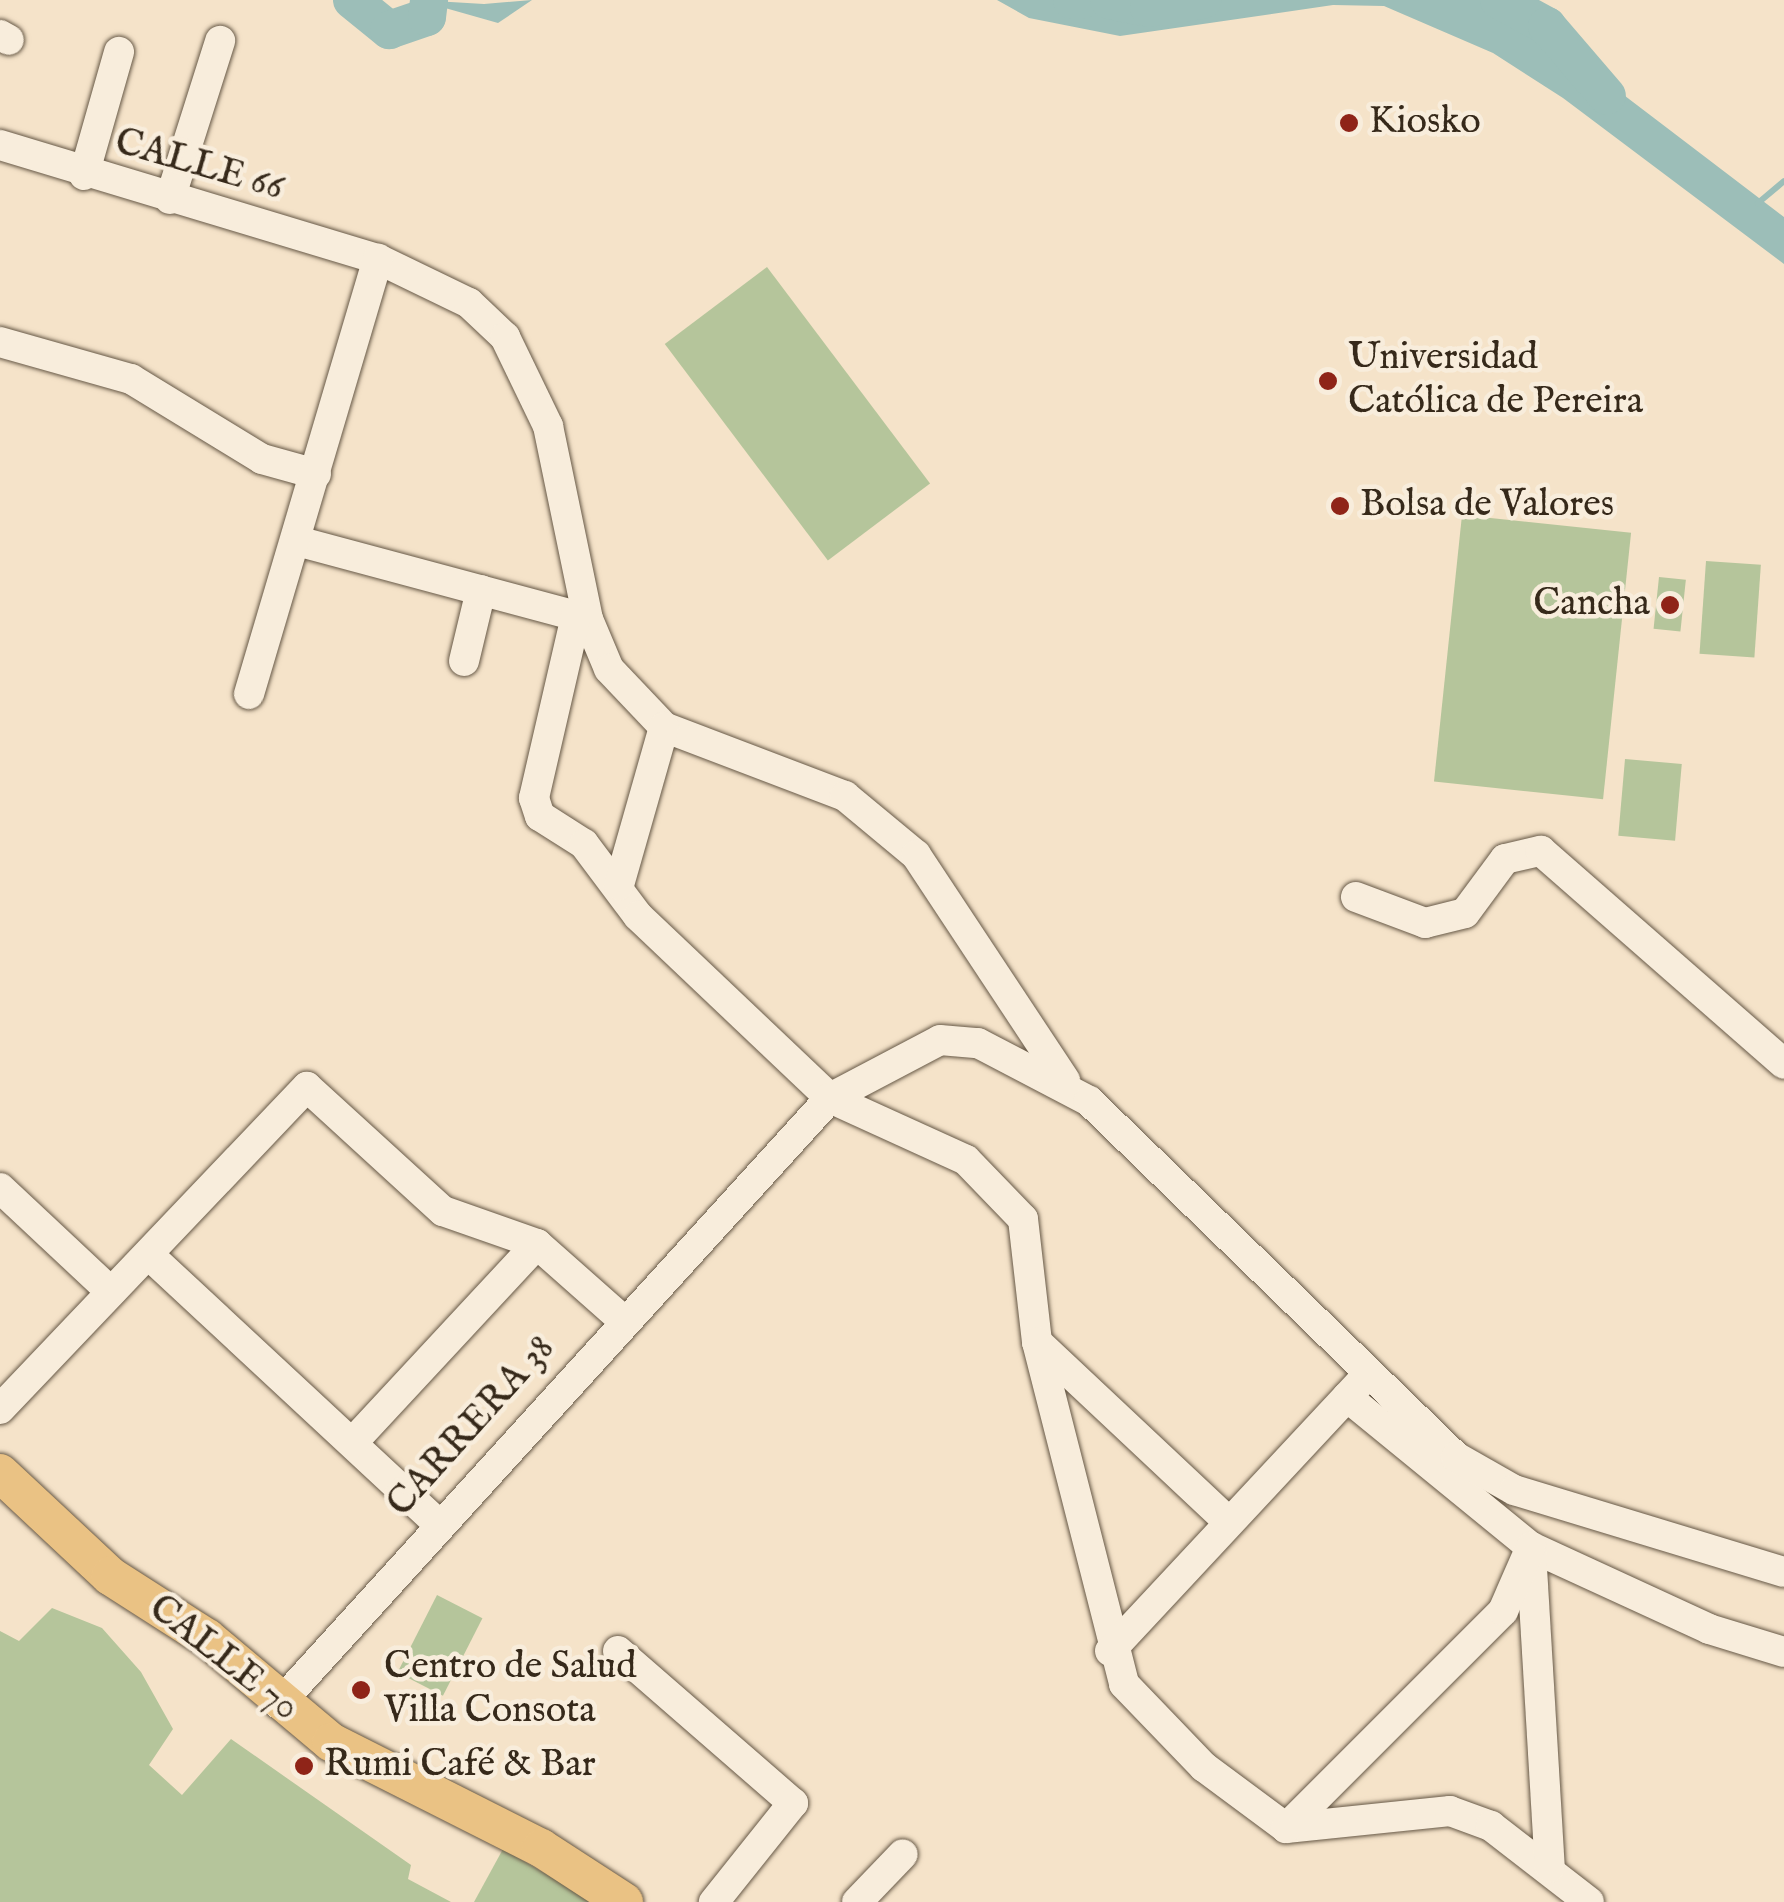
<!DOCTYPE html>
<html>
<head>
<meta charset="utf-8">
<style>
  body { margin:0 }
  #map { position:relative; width:1784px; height:1902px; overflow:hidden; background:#f5e3c9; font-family:"IM FELL English",serif }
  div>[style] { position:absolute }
  .green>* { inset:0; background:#b5c59b; transform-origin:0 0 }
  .water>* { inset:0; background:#9cbeb8 }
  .stream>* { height:6px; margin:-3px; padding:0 3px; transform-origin:3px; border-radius:3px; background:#9cbeb8 }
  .river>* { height:38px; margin:-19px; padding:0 19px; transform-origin:19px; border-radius:19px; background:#9cbeb8 }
  .roads { filter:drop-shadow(0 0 2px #665846) drop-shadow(0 0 2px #665846) }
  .minor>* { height:30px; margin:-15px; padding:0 15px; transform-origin:15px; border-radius:15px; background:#f8eddc }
  .major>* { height:38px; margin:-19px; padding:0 19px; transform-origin:19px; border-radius:19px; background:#eac284 }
  .dots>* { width:28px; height:28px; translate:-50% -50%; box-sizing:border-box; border:5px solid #f8eddc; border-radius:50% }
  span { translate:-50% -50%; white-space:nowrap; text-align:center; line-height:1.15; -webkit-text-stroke:9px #f8eddc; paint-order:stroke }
  .poi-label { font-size:38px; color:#36291a }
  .left { translate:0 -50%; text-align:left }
  .right { translate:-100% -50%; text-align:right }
  .street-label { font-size:38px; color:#36291a }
</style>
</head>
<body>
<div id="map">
  <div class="green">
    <i style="left:767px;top:267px;width:271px;height:128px;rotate:53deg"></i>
    <i style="left:1462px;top:515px;width:170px;height:268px;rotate:6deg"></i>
    <i style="left:1706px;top:561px;width:55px;height:93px;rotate:4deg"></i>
    <i style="left:1659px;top:577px;width:27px;height:52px;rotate:6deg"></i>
    <i style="left:1625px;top:759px;width:57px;height:77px;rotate:5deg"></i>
    <i style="left:437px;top:1595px;width:51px;height:87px;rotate:27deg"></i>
    <i style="clip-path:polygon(52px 1608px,102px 1628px,141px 1672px,173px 1729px,149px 1765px,182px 1795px,231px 1739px,411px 1865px,408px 1879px,451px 1902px,0 1902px,0 1631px,19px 1641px)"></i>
    <i style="clip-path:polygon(503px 1849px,594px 1902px,474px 1902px)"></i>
  </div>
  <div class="water">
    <i style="clip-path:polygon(417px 0,484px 4px,532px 0,498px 23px)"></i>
    <i style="clip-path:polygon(997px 0,1499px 0,1784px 217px,1784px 264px,1563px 98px,1493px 53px,1384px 6px,1333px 5px,1120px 36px,1029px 18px)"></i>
  </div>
  <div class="stream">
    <i style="left:1758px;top:203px;width:34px;rotate:-40deg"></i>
  </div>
  <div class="river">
    <i style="left:352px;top:0;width:48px;rotate:39deg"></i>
    <i style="left:389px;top:30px;width:40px;rotate:-18.9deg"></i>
    <i style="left:427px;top:17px;width:17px;rotate:-83deg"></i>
    <i style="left:1072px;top:0;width:10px"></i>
    <i style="left:1109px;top:0;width:41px;rotate:11.3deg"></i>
    <i style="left:1149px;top:8px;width:54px;rotate:-8.6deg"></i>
    <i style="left:1499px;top:0;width:55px;rotate:28.4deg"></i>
    <i style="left:1547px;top:26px;width:92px;rotate:49.4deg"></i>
  </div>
  <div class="roads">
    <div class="minor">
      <i style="left:0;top:35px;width:10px;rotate:29deg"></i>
      <i style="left:0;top:145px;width:395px;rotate:16.8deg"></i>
      <i style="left:378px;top:259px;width:101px;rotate:25.8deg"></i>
      <i style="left:469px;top:303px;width:50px;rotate:43.4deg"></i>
      <i style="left:505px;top:337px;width:99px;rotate:64.2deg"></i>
      <i style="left:548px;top:426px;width:197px;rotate:78.3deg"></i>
      <i style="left:588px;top:619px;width:54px;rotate:67.2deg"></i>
      <i style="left:609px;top:669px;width:80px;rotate:46.5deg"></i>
      <i style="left:664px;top:727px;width:194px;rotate:20.9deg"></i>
      <i style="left:845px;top:796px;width:92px;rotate:39.7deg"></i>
      <i style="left:916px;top:855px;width:270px;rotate:56.5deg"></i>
      <i style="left:84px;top:175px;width:128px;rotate:-74.1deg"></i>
      <i style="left:170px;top:199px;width:166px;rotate:-72.4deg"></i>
      <i style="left:0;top:342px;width:136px;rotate:15.8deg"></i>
      <i style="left:131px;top:379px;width:153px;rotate:31.4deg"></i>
      <i style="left:262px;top:459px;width:56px;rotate:15.5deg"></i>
      <i style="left:297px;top:541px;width:301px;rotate:15deg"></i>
      <i style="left:576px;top:616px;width:187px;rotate:103deg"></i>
      <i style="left:534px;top:798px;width:19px;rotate:72deg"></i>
      <i style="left:540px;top:816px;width:52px;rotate:32.5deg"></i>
      <i style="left:584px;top:844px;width:90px;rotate:53.1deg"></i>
      <i style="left:638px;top:916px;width:265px;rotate:43.5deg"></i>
      <i style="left:830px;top:1098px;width:149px;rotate:24.5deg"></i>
      <i style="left:966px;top:1160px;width:82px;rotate:46deg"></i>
      <i style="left:1023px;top:1219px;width:124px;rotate:83.5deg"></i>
      <i style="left:1037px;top:1342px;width:353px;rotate:75.7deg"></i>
      <i style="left:1124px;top:1684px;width:115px;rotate:46.1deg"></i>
      <i style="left:1204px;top:1767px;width:102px;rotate:36.6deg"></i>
      <i style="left:1286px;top:1828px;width:165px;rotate:-5.9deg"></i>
      <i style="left:1450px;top:1811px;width:44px;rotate:20.1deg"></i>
      <i style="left:1491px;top:1826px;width:124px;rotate:37.8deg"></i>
      <i style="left:464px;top:661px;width:73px;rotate:-76.5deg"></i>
      <i style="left:249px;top:694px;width:454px;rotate:-73.5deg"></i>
      <i style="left:619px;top:885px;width:164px;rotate:-74.1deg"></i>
      <i style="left:1356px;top:897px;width:74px;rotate:20.6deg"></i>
      <i style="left:1425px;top:923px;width:41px;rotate:-14deg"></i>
      <i style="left:1465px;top:913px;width:67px;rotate:-53.5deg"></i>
      <i style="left:1505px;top:859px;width:37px;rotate:-13deg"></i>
      <i style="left:1541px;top:851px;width:323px;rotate:41.2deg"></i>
      <i style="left:0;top:1188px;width:152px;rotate:43.1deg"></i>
      <i style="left:149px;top:1255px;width:393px;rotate:42.9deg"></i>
      <i style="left:1037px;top:1342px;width:263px;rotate:43.2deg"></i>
      <i style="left:1347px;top:1397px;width:237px;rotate:39.2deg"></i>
      <i style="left:1531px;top:1547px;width:196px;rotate:24.7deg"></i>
      <i style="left:1709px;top:1629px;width:78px;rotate:17deg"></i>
      <i style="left:0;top:1409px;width:445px;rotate:-46.4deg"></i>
      <i style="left:307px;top:1087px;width:184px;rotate:42.4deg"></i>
      <i style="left:443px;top:1211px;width:100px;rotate:19.3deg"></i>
      <i style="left:537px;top:1244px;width:115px;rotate:41.5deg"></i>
      <i style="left:353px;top:1442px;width:270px;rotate:-47.1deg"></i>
      <i style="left:1531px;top:1551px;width:317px;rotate:86.6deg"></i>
      <i style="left:618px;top:1651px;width:232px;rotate:41deg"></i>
      <i style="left:793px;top:1803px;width:127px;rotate:128.6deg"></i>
      <i style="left:1110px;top:1651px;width:368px;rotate:-47deg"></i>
      <i style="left:279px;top:1704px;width:819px;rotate:-47.72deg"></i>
      <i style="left:830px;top:1098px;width:124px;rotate:-27.8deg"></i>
      <i style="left:940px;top:1040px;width:38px;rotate:5deg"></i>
      <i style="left:978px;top:1043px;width:125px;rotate:27.6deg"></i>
      <i style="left:1089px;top:1101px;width:511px;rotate:44.13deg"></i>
      <i style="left:1456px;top:1457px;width:67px;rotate:29.6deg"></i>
      <i style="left:1514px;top:1490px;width:282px;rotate:16.9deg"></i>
      <i style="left:1286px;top:1828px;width:307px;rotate:-45deg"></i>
      <i style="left:1503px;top:1611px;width:70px;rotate:-66.4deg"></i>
      <i style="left:857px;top:1902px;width:66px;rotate:-46.2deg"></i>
    </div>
    <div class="major">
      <i style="left:0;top:1473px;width:151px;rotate:43.1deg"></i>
      <i style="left:110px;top:1576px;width:115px;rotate:32.6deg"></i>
      <i style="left:207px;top:1638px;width:162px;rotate:40deg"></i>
      <i style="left:331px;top:1742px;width:235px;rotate:26.8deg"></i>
      <i style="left:541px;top:1848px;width:99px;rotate:33deg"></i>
    </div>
  </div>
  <div class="dots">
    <i style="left:1349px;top:123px;background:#8f2418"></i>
    <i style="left:1328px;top:381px;background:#8f2418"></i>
    <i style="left:1340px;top:506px;background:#8f2418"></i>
    <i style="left:1670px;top:605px;background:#8f2418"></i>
    <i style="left:361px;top:1690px;background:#8f2418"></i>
    <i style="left:304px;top:1766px;background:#8f2418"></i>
  </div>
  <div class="poi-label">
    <span class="left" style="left:1369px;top:123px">Kiosko</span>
    <span class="left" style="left:1348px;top:381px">Universidad<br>Católica de Pereira</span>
    <span class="left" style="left:1360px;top:506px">Bolsa de Valores</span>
    <span class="right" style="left:1650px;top:605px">Cancha</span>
    <span class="left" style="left:384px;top:1690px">Centro de Salud<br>Villa Consota</span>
    <span class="left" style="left:324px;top:1766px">Rumi Café &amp; Bar</span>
  </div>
  <div class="street-label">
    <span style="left:199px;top:166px;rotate:16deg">CALLE 66</span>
    <span style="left:472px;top:1427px;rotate:-48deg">CARRERA 38</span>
    <span style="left:223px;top:1659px;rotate:38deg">CALLE 70</span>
  </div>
</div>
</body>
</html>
